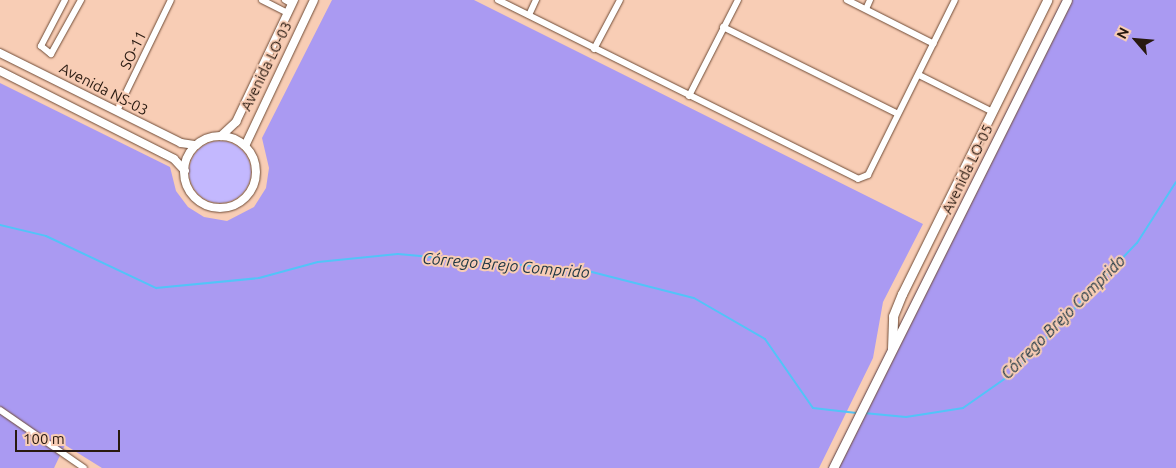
<!DOCTYPE html>
<html>
<head>
<meta charset="utf-8">
<style>
  body { margin:0 }
  #map { position:relative; width:1176px; height:468px; overflow:hidden; background:#f8cdb5; font-family:Ubuntu,sans-serif }
  div>[style] { position:absolute }
  .green>* { inset:0; background:#c3b8fe }
  .round { border-radius:50% }
  .forest>* { inset:0; background:#aa9af2 }
  .stream>* { height:2px; margin:-1px; padding:0 1px; transform-origin:1px; border-radius:1px; background:#52c4f8 }
  .roads { filter:drop-shadow(0 0 1px #6f4b36) drop-shadow(0 0 1px #6f4b36) }
  .minor>* { height:6px; margin:-3px; padding:0 3px; transform-origin:3px; border-radius:3px; background:#fff }
  .tertiary>* { height:8px; margin:-4px; padding:0 4px; transform-origin:4px; border-radius:4px; background:#fff }
  .tertiary>.ring { margin:-4px; padding:0; box-sizing:content-box; background:none; border:8px solid #fff; border-radius:50% }
  .secondary>* { height:9px; margin:-4.5px; padding:0 4.5px; transform-origin:4.5px; border-radius:4.5px; background:#fff }
  span { translate:-50% -50%; white-space:nowrap; text-align:center; line-height:1.15; -webkit-text-stroke:4px #f8cdb5; paint-order:stroke }
  .street-label { font-size:15px; color:#281910 }
  .water-label { font-size:16px; color:#1e3743; font-style:italic }
  .north { position:absolute; left:1111px; top:15px; width:50px; height:50px; -webkit-text-stroke:4px #f8cdb5; paint-order:stroke; rotate:297deg; font-size:14px; font-weight:700; line-height:20px; text-align:center; color:#281910 }
  .north::after { content:''; display:block; margin:auto; width:18px; height:22px; background:#281910; clip-path:polygon(50% 0,100% 100%,50% 72%,0 100%) }
  .scale { position:absolute; left:15px; top:430px; width:105px; height:22px; box-sizing:border-box; border:2px solid #281910; border-top:0; padding-left:6px; font-size:15px; line-height:18px; white-space:nowrap; color:#281910; -webkit-text-stroke:4px #f8cdb5; paint-order:stroke }
</style>
</head>
<body>
<div id="map">
  <div class="green">
    <i class="round" style="left:189px;top:141px;width:62px;height:62px"></i>
  </div>
  <div class="forest">
    <i style="clip-path:polygon(332px 0,474px 0,923px 224px,883px 302px,873px 358px,819px 468px,102px 468px,65px 445px,54px 468px,0 468px,0 83px,170px 167px,176px 191px,188px 207px,204px 217px,227px 221px,254px 207px,266px 188px,269px 168px,262px 138px)"></i>
    <i style="clip-path:polygon(1062px 0,1176px 0,1176px 468px,828px 468px)"></i>
  </div>
  <div class="stream">
    <i style="left:0;top:225px;width:47px;rotate:13.4deg"></i>
    <i style="left:46px;top:236px;width:122px;rotate:25.3deg"></i>
    <i style="left:156px;top:288px;width:103px;rotate:-5.5deg"></i>
    <i style="left:259px;top:278px;width:61px;rotate:-15.2deg"></i>
    <i style="left:318px;top:262px;width:80px;rotate:-5.7deg"></i>
    <i style="left:398px;top:254px;width:191px;rotate:5.1deg"></i>
    <i style="left:588px;top:271px;width:109px;rotate:14.3deg"></i>
    <i style="left:694px;top:298px;width:82px;rotate:30deg"></i>
    <i style="left:765px;top:339px;width:84px;rotate:55.2deg"></i>
    <i style="left:813px;top:408px;width:44px;rotate:6.5deg"></i>
    <i style="left:864px;top:413px;width:42px;rotate:5.4deg"></i>
    <i style="left:906px;top:417px;width:58px;rotate:-9deg"></i>
    <i style="left:963px;top:408px;width:61px;rotate:-35deg"></i>
    <i style="left:1013px;top:373px;width:180px;rotate:-46.4deg"></i>
    <i style="left:1137px;top:243px;width:72px;rotate:-57.4deg"></i>
  </div>
  <div class="roads">
    <div class="minor">
      <i style="left:65px;top:0;width:52px;rotate:117.6deg"></i>
      <i style="left:41px;top:46px;width:13px;rotate:39deg"></i>
      <i style="left:51px;top:54px;width:62px;rotate:-60.9deg"></i>
      <i style="left:262px;top:0;width:29px;rotate:27deg"></i>
      <i style="left:285px;top:0;width:8px;rotate:30deg"></i>
      <i style="left:498px;top:0;width:402px;rotate:26.4deg"></i>
      <i style="left:858px;top:179px;width:11px;rotate:-22deg"></i>
      <i style="left:868px;top:175px;width:195px;rotate:-63.6deg"></i>
      <i style="left:847px;top:0;width:97px;rotate:26.8deg"></i>
      <i style="left:866px;top:9px;width:10px;rotate:-66deg"></i>
      <i style="left:529px;top:15px;width:17px;rotate:-65deg"></i>
      <i style="left:723px;top:27px;width:195px;rotate:26.4deg"></i>
      <i style="left:594px;top:49px;width:55px;rotate:-62deg"></i>
      <i style="left:919px;top:75px;width:80px;rotate:26.6deg"></i>
      <i style="left:689px;top:96px;width:108px;rotate:-63deg"></i>
      <i style="left:117px;top:111px;width:123px;rotate:-64.1deg"></i>
      <i style="left:0;top:410px;width:102px;rotate:34.6deg"></i>
    </div>
    <div class="tertiary">
      <i style="left:0;top:53px;width:202px;rotate:26.4deg"></i>
      <i style="left:181px;top:143px;width:15px;rotate:8deg"></i>
      <i style="left:0;top:71px;width:195px;rotate:26.8deg"></i>
      <i style="left:174px;top:159px;width:16px;rotate:47deg"></i>
      <i style="left:221px;top:136px;width:21px;rotate:-43deg"></i>
      <i style="left:236px;top:122px;width:135px;rotate:-64.6deg"></i>
      <i class="ring" style="left:184px;top:136px;width:64px;height:64px"></i>
      <i style="left:245px;top:146px;width:161px;rotate:-64.7deg"></i>
    </div>
    <div class="secondary">
      <i style="left:892px;top:349px;width:33px;rotate:-88deg"></i>
      <i style="left:893px;top:316px;width:24px;rotate:-68deg"></i>
      <i style="left:902px;top:294px;width:328px;rotate:-63.7deg"></i>
      <i style="left:833px;top:468px;width:523px;rotate:-63.43deg"></i>
    </div>
  </div>
  <div class="street-label">
    <span style="left:133px;top:50px;rotate:-64deg">SO-11</span>
    <span style="left:266px;top:66px;rotate:-64deg">Avenida LO-03</span>
    <span style="left:104px;top:89px;rotate:27deg">Avenida NS-03</span>
    <span style="left:967px;top:169px;rotate:-64deg">Avenida LO-05</span>
  </div>
  <div class="water-label">
    <span style="left:506px;top:265px;rotate:5deg">Córrego Brejo Comprido</span>
    <span style="left:1063px;top:317px;rotate:-45deg">Córrego Brejo Comprido</span>
  </div>
  <div class="north">N</div>
  <div class="scale">100 m</div>
</div>
</body>
</html>
